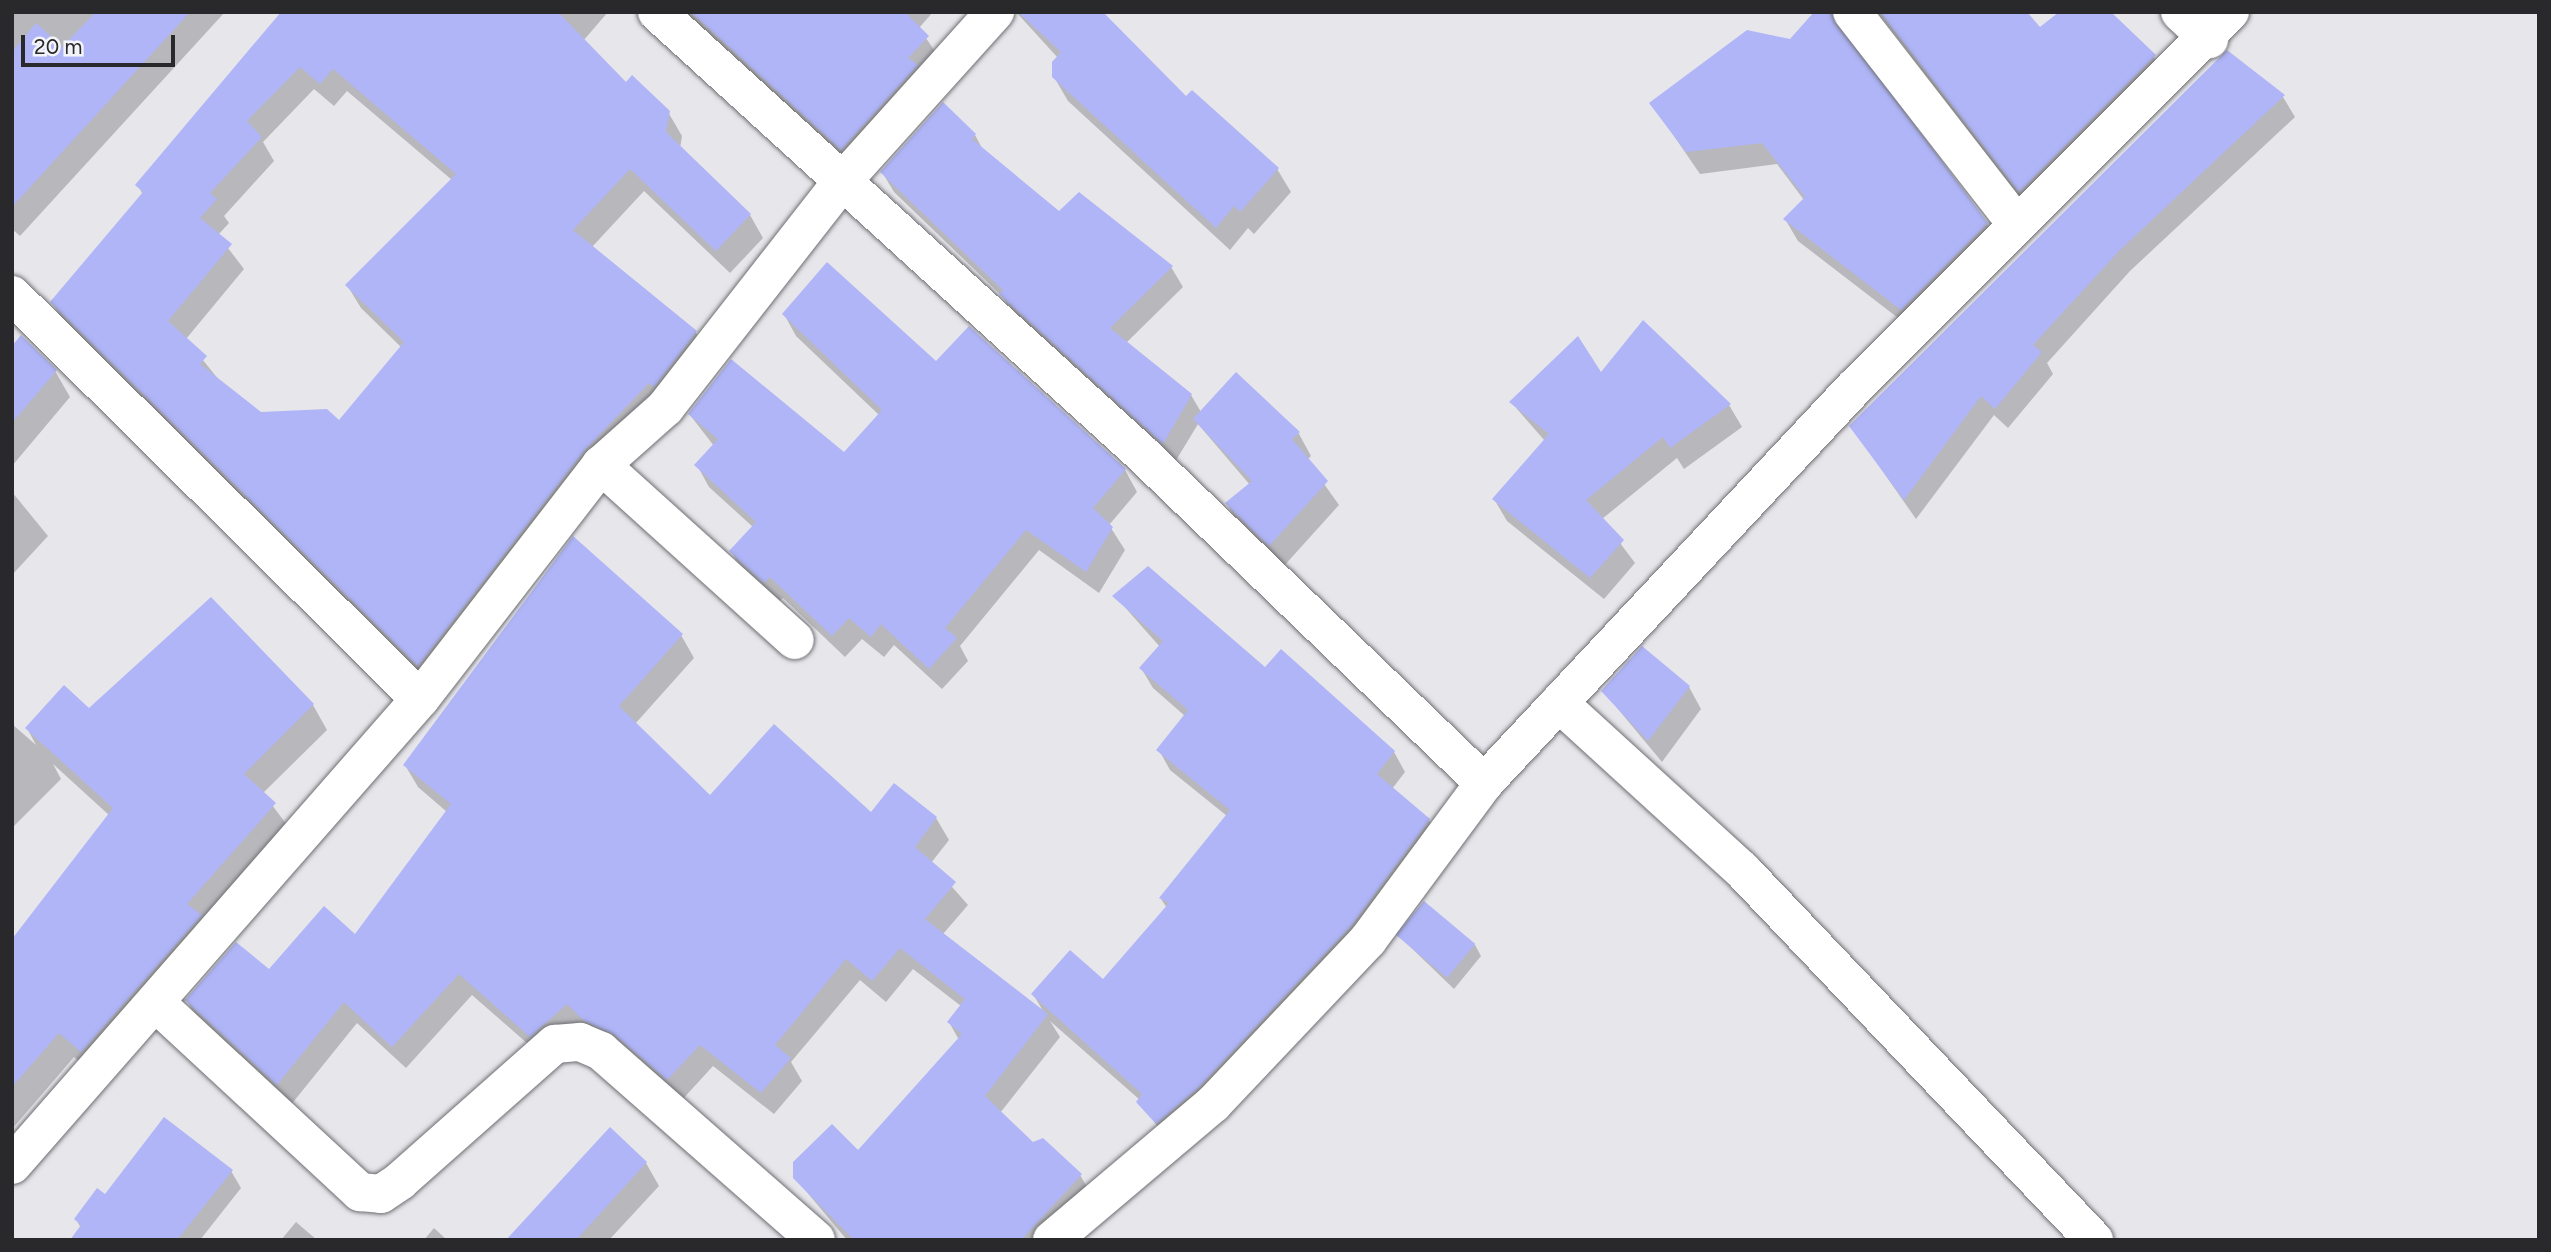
<!DOCTYPE html>
<html>
<head>
<meta charset="utf-8">
<style>
  body { margin:0 }
  #map { position:relative; width:2551px; height:1252px; overflow:hidden; background:#e6e6eb; font-family:Figtree,sans-serif }
  div>[style] { position:absolute }
  .shadow>* { inset:0; background:#0003 }
  .building>* { inset:0; background:#afb5f7; transform-origin:0 0 }
  .roads { filter:drop-shadow(0 0 2px #6e6f73) drop-shadow(0 0 2px #6e6f73) }
  .minor>* { height:38px; margin:-19px; padding:0 19px; transform-origin:19px; border-radius:19px; background:#fff }
  span { translate:-50% -50%; white-space:nowrap; text-align:center; line-height:1.15; -webkit-text-stroke:7px #f3f4f9; paint-order:stroke }
  .frame { position:absolute; inset:0; border:14px solid #29292b; pointer-events:none }
  .scale { position:absolute; left:21px; top:35px; width:154px; height:32px; box-sizing:border-box; border:4px solid #29292b; border-top:0; padding-left:9px; font-size:21px; line-height:24px; white-space:nowrap; color:#29292b; -webkit-text-stroke:5px #f3f4f9; paint-order:stroke }
</style>
</head>
<body>
<div id="map">
  <div class="shadow">
    <i style="clip-path:polygon(12px 12px,225px 12px,20px 236px,12px 229px)"></i>
    <i style="clip-path:polygon(evenodd,283px 12px,608px 12px,583px 41px,626px 85px,668px 112px,682px 136px,680px 148px,750px 215px,763px 238px,730px 273px,644px 191px,592px 247px,696px 333px,709px 356px,432px 688px,66px 326px,52px 302px,143px 195px,138px 185px,283px 12px,314px 89px,334px 106px,347px 91px,452px 180px,347px 285px,361px 308px,402px 348px,339px 423px,261px 414px,219px 380px,186px 339px,244px 269px,218px 235px,229px 223px,224px 216px,274px 161px,263px 142px,314px 89px)"></i>
    <i style="clip-path:polygon(672px 12px,933px 12px,919px 28px,941px 60px,855px 172px)"></i>
    <i style="clip-path:polygon(1016px 12px,1098px 12px,1187px 99px,1277px 169px,1291px 192px,1254px 234px,1248px 228px,1230px 250px,1068px 101px,1054px 77px,1058px 58px)"></i>
    <i style="clip-path:polygon(1878px 12px,2025px 12px,2040px 30px,2154px 57px,2172px 87px,2038px 221px)"></i>
    <i style="clip-path:polygon(1790px 41px,1987px 224px,1999px 246px,1915px 331px,1798px 241px,1785px 219px,1804px 200px,1777px 164px,1700px 174px,1652px 104px)"></i>
    <i style="clip-path:polygon(2227px 52px,2283px 97px,2295px 117px,2130px 271px,2047px 363px,2053px 374px,2008px 428px,1994px 415px,1916px 519px,1851px 426px)"></i>
    <i style="clip-path:polygon(975px 135px,983px 150px,1059px 214px,1171px 267px,1183px 287px,1126px 343px,1191px 395px,1201px 412px,1236px 374px,1299px 434px,1311px 456px,1307px 460px,1339px 505px,1283px 567px,1240px 526px,1227px 504px,1250px 485px,1198px 424px,1175px 462px,1013px 314px,1003px 297px,894px 192px,882px 172px)"></i>
    <i style="clip-path:polygon(784px 314px,936px 364px,1125px 470px,1137px 492px,1109px 525px,1125px 550px,1099px 593px,1039px 550px,960px 646px,968px 661px,942px 689px,894px 645px,884px 657px,862px 639px,845px 657px,783px 598px,777px 603px,743px 572px,731px 551px,753px 527px,709px 487px,697px 465px,714px 446px,690px 415px,845px 454px,879px 415px,796px 336px)"></i>
    <i style="clip-path:polygon(12px 345px,55px 371px,70px 397px,12px 466px)"></i>
    <i style="clip-path:polygon(1601px 375px,1729px 405px,1742px 427px,1684px 469px,1677px 458px,1602px 519px,1635px 563px,1604px 599px,1507px 521px,1494px 499px,1545px 441px,1511px 402px)"></i>
    <i style="clip-path:polygon(12px 492px,48px 536px,12px 575px)"></i>
    <i style="clip-path:polygon(1115px 596px,1265px 669px,1394px 752px,1405px 772px,1392px 789px,1429px 820px,1440px 840px,1168px 1142px,1140px 1100px,1050px 1021px,1060px 1037px,1000px 1113px,1032px 1144px,1080px 1175px,1093px 1197px,1053px 1240px,847px 1240px,795px 1178px,858px 1153px,959px 1040px,949px 1022px,961px 1006px,913px 969px,886px 1002px,860px 980px,791px 1062px,802px 1081px,774px 1114px,713px 1066px,681px 1101px,580px 1025px,544px 1058px,472px 995px,406px 1068px,357px 1023px,290px 1106px,200px 1023px,187px 1001px,355px 937px,447px 812px,418px 787px,405px 765px,681px 635px,694px 658px,635px 724px,710px 797px,936px 818px,949px 840px,931px 863px,968px 905px,943px 934px,1043px 1011px,1033px 994px,1103px 981px,1167px 908px,1161px 899px,1227px 816px,1170px 770px,1159px 750px,1185px 716px,1153px 688px,1141px 668px,1160px 647px)"></i>
    <i style="clip-path:polygon(1689px 687px,1701px 709px,1662px 762px,1603px 691px)"></i>
    <i style="clip-path:polygon(313px 705px,327px 730px,263px 793px,290px 829px,97px 1077px,74px 1057px,12px 1129px,12px 943px,110px 816px,53px 764px,61px 779px,12px 828px,12px 724px,36px 745px,27px 728px,89px 711px)"></i>
    <i style="clip-path:polygon(1400px 937px,1475px 945px,1481px 956px,1454px 989px)"></i>
    <i style="clip-path:polygon(610px 1130px,646px 1163px,659px 1186px,609px 1240px,509px 1240px)"></i>
    <i style="clip-path:polygon(231px 1171px,241px 1188px,200px 1240px,85px 1236px,76px 1219px,105px 1196px)"></i>
    <i style="clip-path:polygon(296px 1222px,317px 1240px,281px 1240px)"></i>
    <i style="clip-path:polygon(434px 1228px,447px 1240px,424px 1240px)"></i>
  </div>
  <div class="building">
    <i style="clip-path:polygon(96px 12px,190px 12px,12px 207px,12px 52px,36px 23px,62px 47px)"></i>
    <i style="clip-path:polygon(evenodd,281px 12px,558px 12px,626px 82px,632px 75px,670px 111px,666px 132px,751px 214px,716px 251px,630px 169px,573px 230px,697px 331px,654px 387px,649px 383px,584px 451px,418px 666px,50px 302px,143px 192px,135px 185px,281px 12px,300px 67px,320px 84px,333px 69px,456px 174px,345px 285px,404px 342px,339px 420px,327px 409px,261px 412px,200px 364px,207px 356px,168px 321px,232px 244px,200px 218px,217px 199px,210px 193px,262px 137px,247px 121px,300px 67px)"></i>
    <i style="clip-path:polygon(691px 12px,905px 12px,929px 36px,908px 58px,918px 65px,841px 150px)"></i>
    <i style="clip-path:polygon(1018px 12px,1103px 12px,1186px 96px,1192px 90px,1279px 168px,1240px 212px,1234px 206px,1216px 228px,1052px 77px,1052px 62px,1061px 52px)"></i>
    <i style="clip-path:polygon(1814px 12px,1831px 12px,1988px 223px,1901px 310px,1783px 219px,1805px 197px,1762px 143px,1686px 152px,1649px 103px,1747px 30px,1790px 39px)"></i>
    <i style="clip-path:polygon(1880px 12px,2027px 12px,2040px 27px,2059px 12px,2111px 12px,2156px 55px,2019px 192px)"></i>
    <i style="clip-path:polygon(2227px 50px,2285px 95px,2119px 251px,2033px 345px,2042px 352px,1995px 409px,1981px 396px,1904px 500px,1849px 426px)"></i>
    <i style="clip-path:polygon(943px 102px,976px 134px,972px 139px,1059px 211px,1079px 192px,1173px 266px,1110px 328px,1192px 394px,1163px 444px,999px 294px,1003px 290px,880px 172px)"></i>
    <i style="clip-path:polygon(827px 262px,936px 361px,969px 326px,1126px 469px,1093px 508px,1113px 527px,1086px 572px,1026px 530px,945px 628px,957px 638px,929px 669px,881px 624px,871px 637px,849px 618px,832px 636px,770px 577px,764px 583px,729px 551px,756px 522px,694px 465px,718px 439px,688px 414px,731px 359px,844px 452px,882px 410px,782px 314px)"></i>
    <i style="clip-path:polygon(1643px 320px,1731px 404px,1670px 448px,1663px 437px,1586px 500px,1624px 540px,1590px 578px,1492px 499px,1549px 434px,1509px 402px,1578px 336px,1601px 372px)"></i>
    <i style="clip-path:polygon(21px 335px,57px 370px,12px 423px,12px 346px)"></i>
    <i style="clip-path:polygon(1236px 372px,1300px 432px,1292px 439px,1328px 481px,1269px 546px,1225px 503px,1252px 481px,1193px 419px)"></i>
    <i style="clip-path:polygon(573px 536px,683px 634px,619px 706px,710px 795px,774px 724px,871px 812px,894px 783px,937px 817px,915px 847px,956px 882px,925px 919px,1048px 1014px,985px 1096px,1033px 1142px,1043px 1138px,1082px 1174px,1021px 1240px,854px 1240px,793px 1178px,793px 1162px,832px 1124px,858px 1150px,962px 1034px,947px 1022px,965px 999px,900px 948px,872px 981px,846px 959px,775px 1045px,791px 1058px,761px 1093px,700px 1045px,667px 1080px,615px 1035px,584px 1021px,567px 1004px,530px 1037px,459px 974px,392px 1047px,344px 1002px,277px 1085px,185px 1000px,236px 942px,269px 969px,324px 906px,355px 934px,451px 804px,403px 765px)"></i>
    <i style="clip-path:polygon(1148px 566px,1265px 667px,1281px 649px,1395px 751px,1377px 774px,1430px 819px,1351px 926px,1198px 1088px,1156px 1124px,1136px 1102px,1142px 1094px,1031px 994px,1070px 950px,1103px 979px,1169px 903px,1159px 898px,1230px 810px,1156px 750px,1188px 710px,1139px 668px,1163px 641px,1112px 596px)"></i>
    <i style="clip-path:polygon(211px 597px,314px 704px,244px 774px,276px 803px,187px 904px,202px 915px,81px 1052px,59px 1033px,12px 1087px,12px 939px,113px 808px,25px 728px,64px 685px,89px 708px)"></i>
    <i style="clip-path:polygon(1642px 646px,1690px 686px,1648px 741px,1601px 691px)"></i>
    <i style="left:1424px;top:901px;width:67px;height:44px;rotate:40deg"></i>
    <i style="clip-path:polygon(164px 1117px,233px 1170px,177px 1240px,70px 1240px,81px 1225px,74px 1219px,97px 1188px,105px 1194px)"></i>
    <i style="clip-path:polygon(610px 1127px,647px 1162px,576px 1240px,506px 1240px)"></i>
  </div>
  <div class="roads">
    <div class="minor">
      <i style="left:657px;top:12px;width:652px;rotate:42.33deg"></i>
      <i style="left:1139px;top:451px;width:479px;rotate:43.9deg"></i>
      <i style="left:1852px;top:12px;width:266px;rotate:52.2deg"></i>
      <i style="left:2180px;top:12px;width:40px;rotate:43deg"></i>
      <i style="left:12px;top:295px;width:574px;rotate:44.72deg"></i>
      <i style="left:601px;top:465px;width:261px;rotate:42.1deg"></i>
      <i style="left:1559px;top:703px;width:248px;rotate:42.4deg"></i>
      <i style="left:1742px;top:870px;width:511px;rotate:46.43deg"></i>
      <i style="left:157px;top:1004px;width:277px;rotate:42.8deg"></i>
      <i style="left:360px;top:1192px;width:21px;rotate:5deg"></i>
      <i style="left:381px;top:1194px;width:23px;rotate:-34deg"></i>
      <i style="left:400px;top:1181px;width:207px;rotate:-41.5deg"></i>
      <i style="left:555px;top:1044px;width:25px;rotate:-5deg"></i>
      <i style="left:580px;top:1042px;width:23px;rotate:23deg"></i>
      <i style="left:601px;top:1051px;width:286px;rotate:41.3deg"></i>
      <i style="left:12px;top:1165px;width:619px;rotate:-48.8deg"></i>
      <i style="left:420px;top:699px;width:296px;rotate:-52.3deg"></i>
      <i style="left:601px;top:465px;width:86px;rotate:-41.7deg"></i>
      <i style="left:665px;top:408px;width:284px;rotate:-52deg"></i>
      <i style="left:840px;top:184px;width:232px;rotate:-48deg"></i>
      <i style="left:1052px;top:1240px;width:211px;rotate:-40.2deg"></i>
      <i style="left:1213px;top:1104px;width:226px;rotate:-46.6deg"></i>
      <i style="left:1368px;top:940px;width:195px;rotate:-53.5deg"></i>
      <i style="left:1484px;top:783px;width:540px;rotate:-46.88deg"></i>
      <i style="left:1853px;top:389px;width:533px;rotate:-45deg"></i>
    </div>
  </div>
  <div class="frame"></div>
  <div class="scale">20 m</div>
</div>
</body>
</html>
